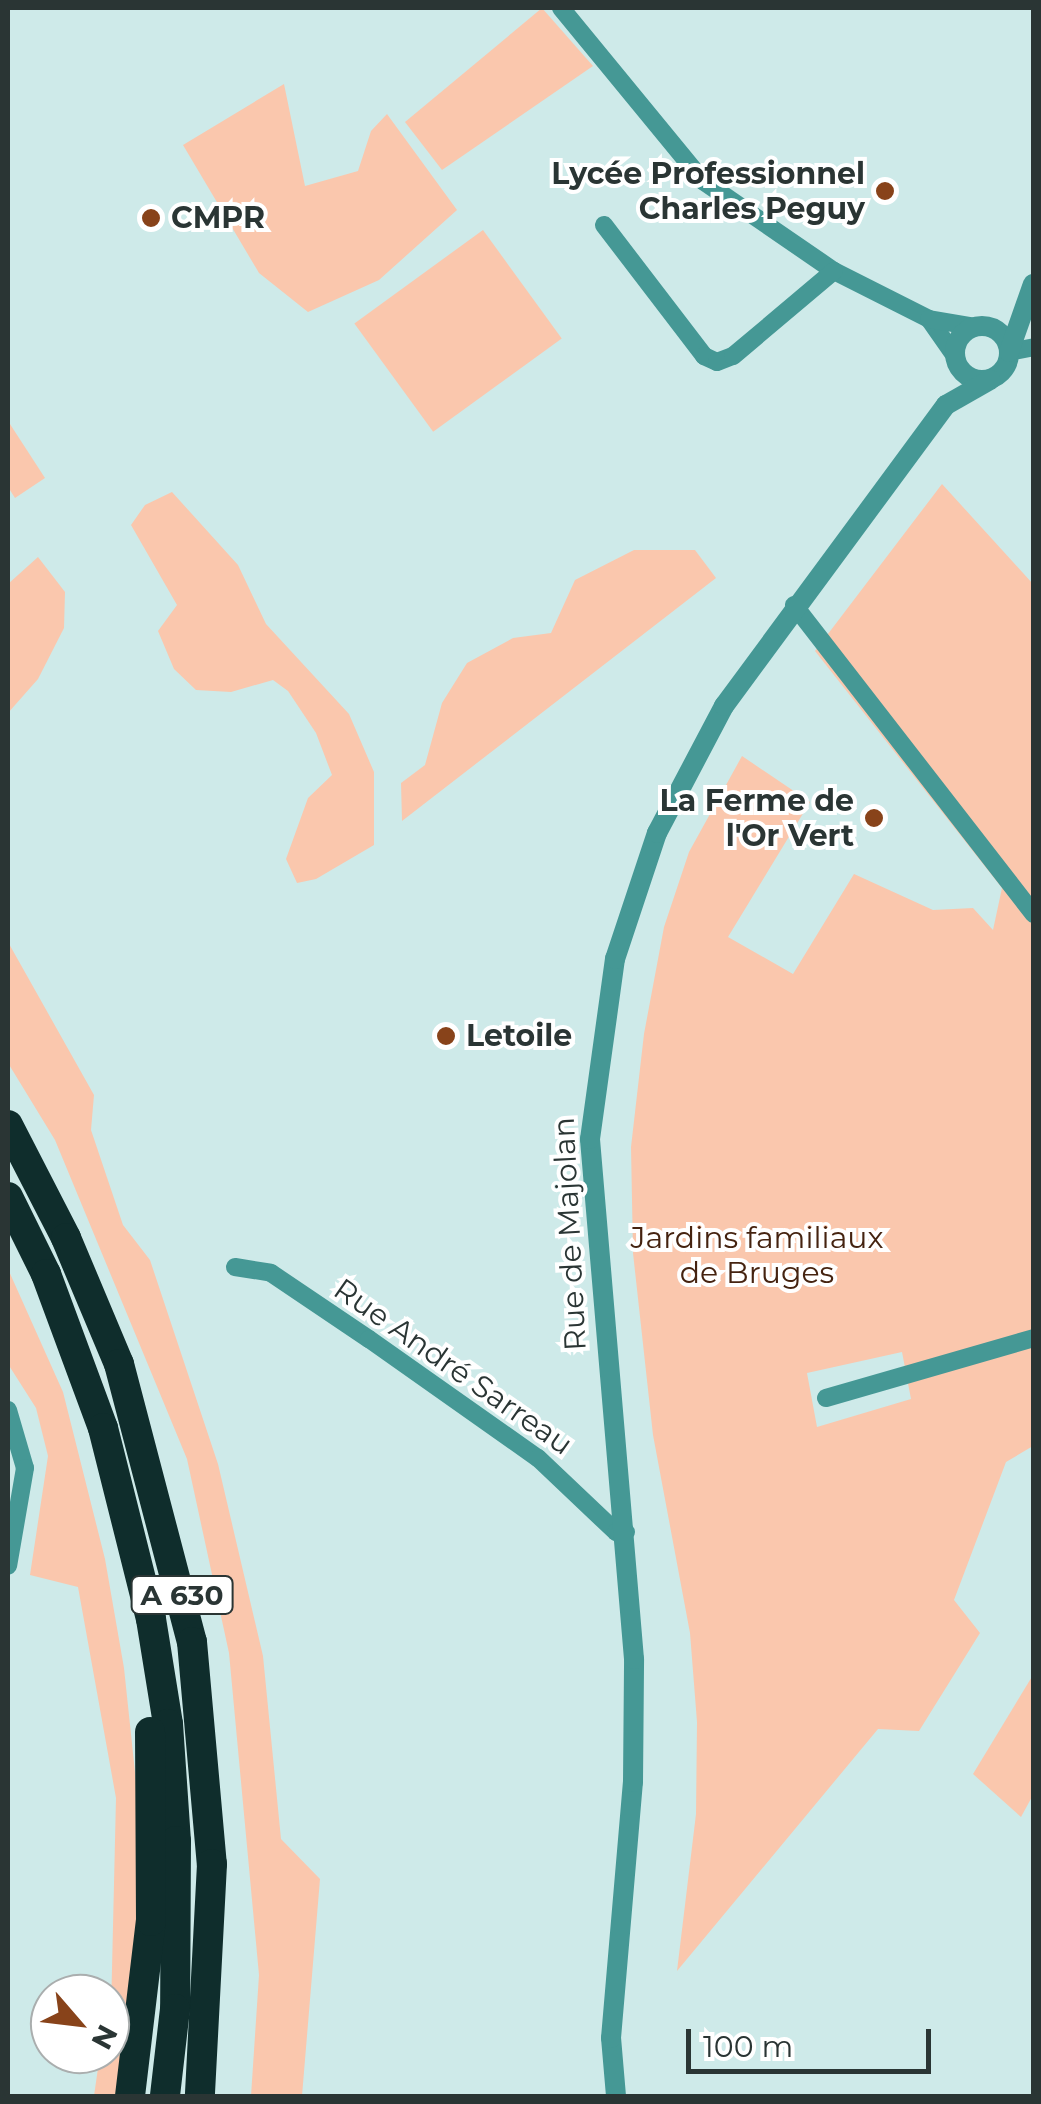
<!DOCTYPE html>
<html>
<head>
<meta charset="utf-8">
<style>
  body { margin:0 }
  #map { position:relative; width:1041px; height:2104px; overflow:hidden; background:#ceeae9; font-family:Montserrat,sans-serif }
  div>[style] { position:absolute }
  .green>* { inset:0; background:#fac7ad; transform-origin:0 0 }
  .minor>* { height:18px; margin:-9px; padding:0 9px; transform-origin:9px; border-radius:9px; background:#459895 }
  .tertiary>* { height:20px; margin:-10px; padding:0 10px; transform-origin:10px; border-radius:10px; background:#459895 }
  .tertiary>.ring { margin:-10px; padding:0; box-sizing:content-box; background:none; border:20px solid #459895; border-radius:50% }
  .motorway>* { height:30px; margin:-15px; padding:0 15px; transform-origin:15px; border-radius:15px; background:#0f2d2c }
  .dots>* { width:28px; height:28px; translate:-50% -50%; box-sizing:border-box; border:5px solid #fff; border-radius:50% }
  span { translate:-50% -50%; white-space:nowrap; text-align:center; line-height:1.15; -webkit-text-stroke:8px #fff; paint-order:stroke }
  .shield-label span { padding:2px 8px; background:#fff; border:2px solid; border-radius:8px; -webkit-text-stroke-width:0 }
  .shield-label { font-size:28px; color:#2a3534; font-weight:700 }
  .poi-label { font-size:30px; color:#2a3534; font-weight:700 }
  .right { translate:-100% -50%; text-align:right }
  .left { translate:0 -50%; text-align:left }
  .street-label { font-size:30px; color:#2a3534 }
  .park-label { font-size:30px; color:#452310 }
  .frame { position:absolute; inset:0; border:10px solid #2a3534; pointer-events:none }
  .north { position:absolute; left:30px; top:1974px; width:100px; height:100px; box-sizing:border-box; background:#fff; border:2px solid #aaaeae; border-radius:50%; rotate:118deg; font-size:28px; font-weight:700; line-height:40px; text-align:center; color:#2a3534 }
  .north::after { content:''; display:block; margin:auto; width:35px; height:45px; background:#88431a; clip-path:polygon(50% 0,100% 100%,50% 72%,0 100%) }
  .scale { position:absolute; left:686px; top:2029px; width:245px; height:45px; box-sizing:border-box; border:5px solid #2a3534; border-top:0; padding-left:12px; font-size:30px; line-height:35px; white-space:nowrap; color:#2a3534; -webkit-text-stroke:8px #fff; paint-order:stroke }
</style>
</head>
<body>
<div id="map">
  <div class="green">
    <i style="clip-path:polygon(542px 8px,593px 66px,442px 170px,405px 122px)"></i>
    <i style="clip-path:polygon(284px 84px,305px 186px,358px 171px,371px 131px,387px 114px,457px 210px,379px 280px,308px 312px,259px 273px,183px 145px)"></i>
    <i style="left:483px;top:230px;width:134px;height:159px;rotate:54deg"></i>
    <i style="clip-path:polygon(8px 421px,45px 478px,15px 498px,8px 487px)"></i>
    <i style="clip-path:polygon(evenodd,942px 484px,1033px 584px,1033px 1446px,1006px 1462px,954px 1600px,980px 1633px,919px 1731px,878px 1729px,677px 1971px,696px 1814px,697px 1722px,690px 1633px,653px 1435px,633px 1253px,631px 1147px,644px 1034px,664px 927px,689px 852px,742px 756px,810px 802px,728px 937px,793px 974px,854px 874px,933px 910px,973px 908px,993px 930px,1002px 888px,815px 651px,942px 484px,902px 1352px,911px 1399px,817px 1427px,807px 1373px,902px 1352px)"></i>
    <i style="clip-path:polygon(172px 492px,238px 565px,266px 624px,349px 714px,374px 772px,374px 845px,316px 879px,297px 883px,286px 859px,308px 798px,332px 775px,316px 733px,288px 691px,273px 680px,231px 692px,196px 690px,174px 669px,158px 631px,177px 605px,131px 525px,145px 505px)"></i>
    <i style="clip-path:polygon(634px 550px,695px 550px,716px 578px,402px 821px,401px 783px,425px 765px,442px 703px,467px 663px,513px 638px,551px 633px,575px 580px)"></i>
    <i style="clip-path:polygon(38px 557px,65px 592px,64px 628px,38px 679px,8px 713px,8px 584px)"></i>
    <i style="clip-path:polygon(8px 942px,94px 1095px,91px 1130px,123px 1225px,150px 1260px,218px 1464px,263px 1656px,281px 1839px,320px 1879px,302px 2096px,251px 2096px,259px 1975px,229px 1653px,187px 1459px,55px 1140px,8px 1063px)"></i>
    <i style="clip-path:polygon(8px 1269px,63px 1392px,105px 1559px,124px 1668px,139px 1810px,138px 1914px,117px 2096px,94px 2096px,100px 2054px,110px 2054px,116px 1798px,78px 1587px,30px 1575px,48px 1456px,36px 1408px,8px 1364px)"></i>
    <i style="clip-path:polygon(1033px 1675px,1033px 1795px,1021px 1817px,973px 1774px)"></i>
  </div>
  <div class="minor">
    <i style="left:561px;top:8px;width:224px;rotate:50.6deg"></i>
    <i style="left:703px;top:181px;width:159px;rotate:34.5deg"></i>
    <i style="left:834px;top:271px;width:106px;rotate:26.8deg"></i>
    <i style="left:604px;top:225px;width:165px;rotate:52.6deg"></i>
    <i style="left:704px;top:356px;width:14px;rotate:25deg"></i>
    <i style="left:717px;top:362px;width:17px;rotate:-21deg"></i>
    <i style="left:733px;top:356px;width:132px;rotate:-40.1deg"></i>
    <i style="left:1009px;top:352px;width:25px;rotate:-11deg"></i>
    <i style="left:955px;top:356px;width:45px;rotate:-125.1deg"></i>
    <i style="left:929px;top:319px;width:48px;rotate:9.7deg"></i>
    <i style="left:794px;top:605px;width:391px;rotate:52.2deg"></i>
    <i style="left:235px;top:1267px;width:36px;rotate:9deg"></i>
    <i style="left:271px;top:1273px;width:118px;rotate:34deg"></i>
    <i style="left:369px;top:1339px;width:207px;rotate:35.2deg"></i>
    <i style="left:538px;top:1458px;width:108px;rotate:43.5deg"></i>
    <i style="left:616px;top:1532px;width:10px"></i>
    <i style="left:826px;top:1398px;width:216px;rotate:-16.1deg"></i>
    <i style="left:8px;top:1410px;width:60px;rotate:73.7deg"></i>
    <i style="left:25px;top:1468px;width:99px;rotate:99.8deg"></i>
  </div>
  <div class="tertiary">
    <i class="ring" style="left:955px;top:326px;width:34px;height:34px"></i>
    <i style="left:1009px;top:352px;width:72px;rotate:-70.6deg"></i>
    <i style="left:616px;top:2096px;width:58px;rotate:-94.9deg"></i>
    <i style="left:611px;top:2038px;width:257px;rotate:-85.1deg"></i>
    <i style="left:633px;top:1782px;width:123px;rotate:-89.5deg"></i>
    <i style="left:634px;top:1659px;width:522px;rotate:-94.84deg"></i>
    <i style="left:590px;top:1139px;width:182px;rotate:-82.1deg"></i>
    <i style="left:615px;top:959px;width:133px;rotate:-71.6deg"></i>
    <i style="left:657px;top:833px;width:144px;rotate:-62.2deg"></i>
    <i style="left:724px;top:706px;width:374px;rotate:-53.6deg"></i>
    <i style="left:946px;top:405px;width:51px;rotate:-29.6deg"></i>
  </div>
  <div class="motorway">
    <i style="left:8px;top:1125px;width:127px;rotate:62.8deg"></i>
    <i style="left:66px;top:1238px;width:137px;rotate:67.2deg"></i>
    <i style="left:119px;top:1364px;width:287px;rotate:75.3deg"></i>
    <i style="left:192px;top:1642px;width:223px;rotate:84.9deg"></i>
    <i style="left:212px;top:1864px;width:232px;rotate:93deg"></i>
    <i style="left:8px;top:1197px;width:86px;rotate:63.7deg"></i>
    <i style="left:46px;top:1274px;width:164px;rotate:69.7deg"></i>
    <i style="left:103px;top:1428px;width:197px;rotate:75.9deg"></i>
    <i style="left:151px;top:1619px;width:106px;rotate:80.8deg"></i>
    <i style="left:168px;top:1724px;width:117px;rotate:86.1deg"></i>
    <i style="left:176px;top:1841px;width:168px;rotate:90.3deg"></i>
    <i style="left:175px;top:2009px;width:88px;rotate:96.6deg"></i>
    <i style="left:130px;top:2096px;width:176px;rotate:-83.2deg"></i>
    <i style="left:151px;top:1921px;width:189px;rotate:-90.3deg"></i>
  </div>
  <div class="dots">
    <i style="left:885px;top:191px;background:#88431a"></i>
    <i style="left:151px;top:218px;background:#88431a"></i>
    <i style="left:874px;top:818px;background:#88431a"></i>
    <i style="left:446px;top:1036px;background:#88431a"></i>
  </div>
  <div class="shield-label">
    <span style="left:182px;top:1595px">A 630</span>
  </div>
  <div class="poi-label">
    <span class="right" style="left:865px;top:191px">Lycée Professionnel<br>Charles Peguy</span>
    <span class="left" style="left:171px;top:218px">CMPR</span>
    <span class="right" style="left:854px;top:818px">La Ferme de<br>l'Or Vert</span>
    <span class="left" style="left:466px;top:1036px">Letoile</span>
  </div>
  <div class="street-label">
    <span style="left:570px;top:1234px;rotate:-93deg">Rue de Majolan</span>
    <span style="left:453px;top:1367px;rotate:35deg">Rue André Sarreau</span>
  </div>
  <div class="park-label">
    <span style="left:757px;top:1255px">Jardins familiaux<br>de Bruges</span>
  </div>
  <div class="frame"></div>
  <div class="north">N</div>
  <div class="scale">100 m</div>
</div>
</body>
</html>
